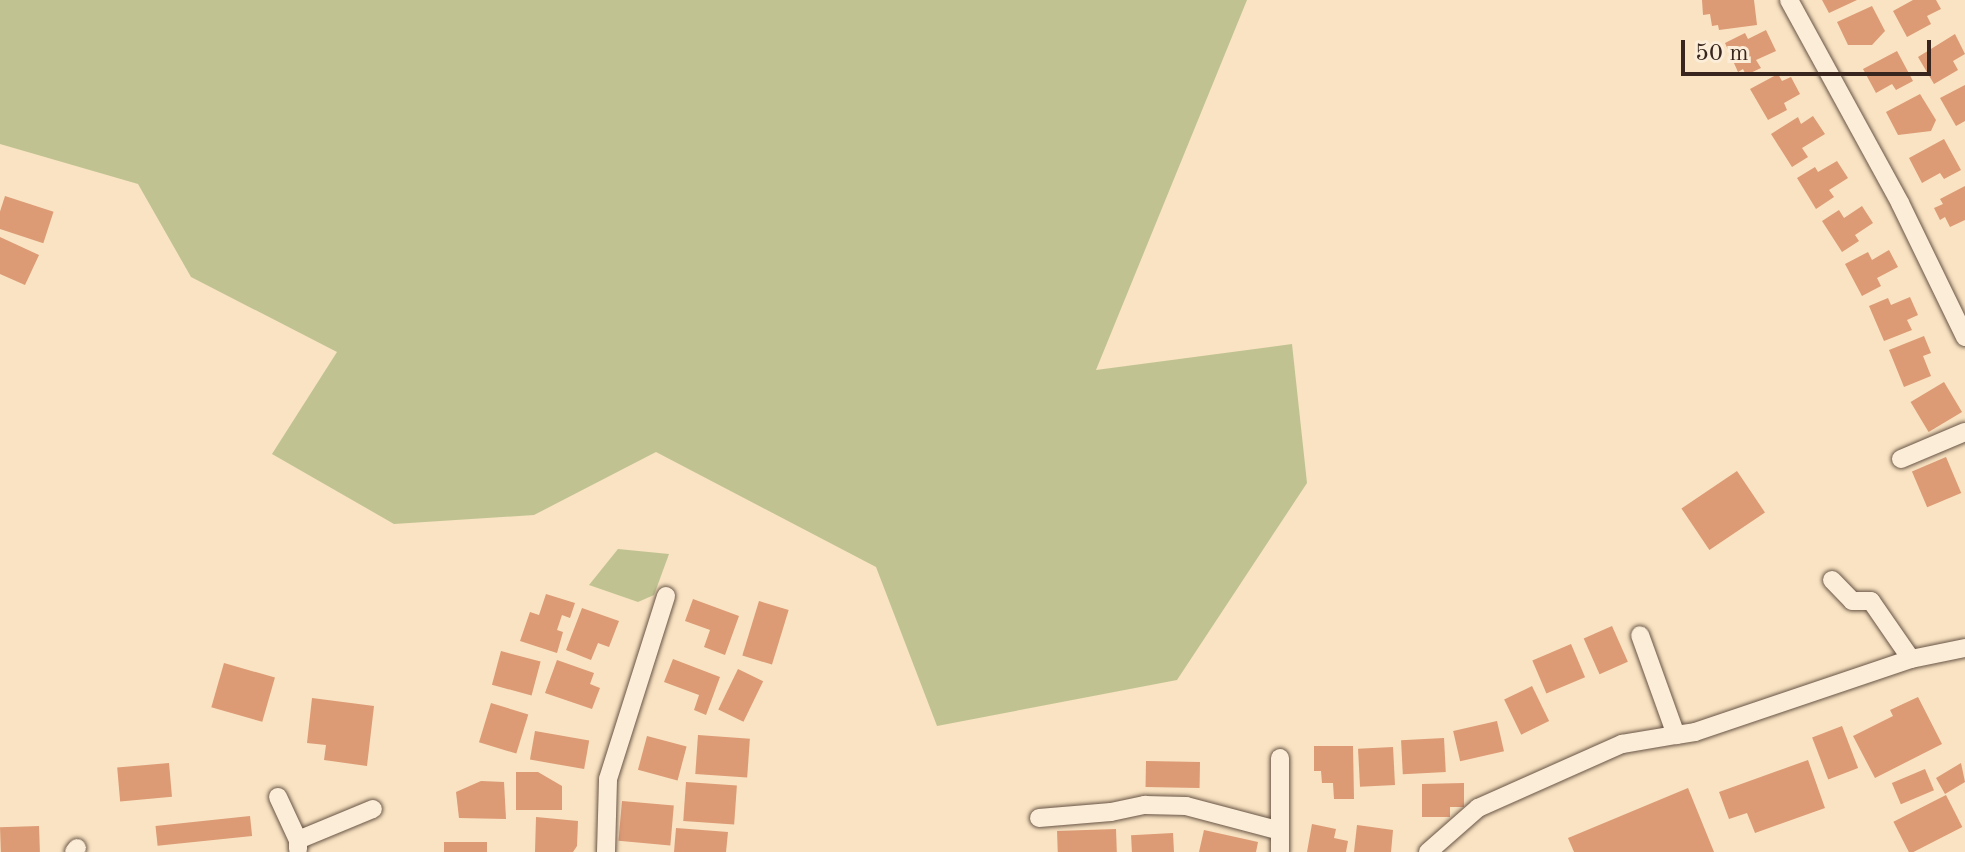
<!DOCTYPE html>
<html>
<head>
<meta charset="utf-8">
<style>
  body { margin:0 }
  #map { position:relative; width:1965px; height:852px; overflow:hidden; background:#f9e3c2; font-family:"Old Standard TT",serif }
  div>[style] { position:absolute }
  .green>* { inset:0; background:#c0c391 }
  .building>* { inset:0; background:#dc9a75; transform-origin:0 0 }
  .roads { filter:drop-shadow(0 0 2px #685446) drop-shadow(0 0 2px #685446) }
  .lane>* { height:18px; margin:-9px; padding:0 9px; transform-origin:9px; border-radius:9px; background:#fbedd7 }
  span { translate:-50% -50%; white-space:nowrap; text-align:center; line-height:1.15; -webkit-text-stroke:8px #fbedd7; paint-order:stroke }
  .scale { position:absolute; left:1681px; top:40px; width:250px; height:36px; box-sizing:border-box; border:4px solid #38251d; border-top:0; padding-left:10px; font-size:24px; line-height:28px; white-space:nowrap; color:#38251d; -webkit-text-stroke:6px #fbedd7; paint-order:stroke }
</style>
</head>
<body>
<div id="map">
  <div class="green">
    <i style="clip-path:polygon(0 0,1247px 0,1096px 370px,1292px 344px,1307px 483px,1177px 680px,937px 726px,876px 567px,656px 452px,534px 515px,394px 524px,272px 454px,337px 352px,191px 277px,138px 184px,0 144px)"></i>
    <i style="clip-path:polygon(618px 549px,669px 554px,654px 595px,638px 602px,589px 585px)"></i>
  </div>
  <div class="building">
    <i style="clip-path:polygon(1702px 0,1754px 0,1757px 25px,1719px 30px,1718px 25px,1712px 26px,1710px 14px,1703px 15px)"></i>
    <i style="clip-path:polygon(1822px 0,1857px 0,1829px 13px)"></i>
    <i style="clip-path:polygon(1913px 0,1936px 0,1941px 9px,1927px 16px,1931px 24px,1907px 37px,1893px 11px)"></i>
    <i style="clip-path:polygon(1872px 6px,1885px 31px,1872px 45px,1848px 45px,1837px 22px)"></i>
    <i style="clip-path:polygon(1766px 30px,1776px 51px,1756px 60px,1761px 68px,1746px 75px,1743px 69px,1738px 72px,1725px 43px,1745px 33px,1748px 39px)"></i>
    <i style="clip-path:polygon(1955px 34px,1965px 54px,1953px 61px,1958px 70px,1934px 84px,1918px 57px)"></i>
    <i style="clip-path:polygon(1897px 51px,1913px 81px,1896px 90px,1892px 84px,1876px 93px,1863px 69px)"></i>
    <i style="clip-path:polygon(1778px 74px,1782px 81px,1791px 77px,1800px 94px,1784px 103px,1787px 110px,1768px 120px,1750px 89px)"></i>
    <i style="clip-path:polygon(1965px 85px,1965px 121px,1956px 126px,1940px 98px)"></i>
    <i style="clip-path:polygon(1920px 94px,1936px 120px,1931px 131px,1898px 135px,1886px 112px)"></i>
    <i style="clip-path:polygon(1813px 116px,1825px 134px,1802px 148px,1808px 157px,1792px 167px,1771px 134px,1798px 117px,1801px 124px)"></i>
    <i style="clip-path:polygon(1944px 139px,1961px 170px,1944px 179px,1940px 173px,1922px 183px,1909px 158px)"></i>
    <i style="clip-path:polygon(1837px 161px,1848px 178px,1829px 190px,1834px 197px,1816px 209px,1797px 178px,1815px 167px,1818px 172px)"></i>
    <i style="clip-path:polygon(1965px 186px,1965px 220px,1950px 227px,1945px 217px,1940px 220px,1934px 208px,1943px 204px,1940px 199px)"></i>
    <i style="left:5px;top:196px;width:51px;height:33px;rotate:18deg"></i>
    <i style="clip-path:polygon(1862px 206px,1873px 223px,1855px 235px,1859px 241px,1842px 252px,1822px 221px,1839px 210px,1844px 218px)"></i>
    <i style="clip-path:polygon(0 237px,39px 255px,25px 285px,0 274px)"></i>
    <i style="clip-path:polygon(1889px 250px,1898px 267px,1877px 278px,1881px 286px,1862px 296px,1845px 264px,1868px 252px,1872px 260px)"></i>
    <i style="clip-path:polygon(1910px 297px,1918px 315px,1907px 320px,1912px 330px,1884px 341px,1869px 306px,1888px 298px,1891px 305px)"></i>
    <i style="clip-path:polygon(1924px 336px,1931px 353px,1923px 356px,1931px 376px,1904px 387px,1889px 350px)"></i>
    <i style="left:1944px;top:382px;width:35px;height:39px;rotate:59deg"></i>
    <i style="left:1946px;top:457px;width:39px;height:37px;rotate:67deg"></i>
    <i style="left:1737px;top:471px;width:50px;height:67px;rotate:56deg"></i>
    <i style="clip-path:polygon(546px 594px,575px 603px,570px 618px,562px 615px,557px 630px,563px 632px,557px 653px,520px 641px,530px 612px,539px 615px)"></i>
    <i style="clip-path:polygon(693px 599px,739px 616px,725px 655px,704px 647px,710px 630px,685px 621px)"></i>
    <i style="left:759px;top:601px;width:31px;height:57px;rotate:17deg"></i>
    <i style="clip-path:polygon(582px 608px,619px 621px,609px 647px,598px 643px,591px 660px,566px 650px)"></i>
    <i style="left:1612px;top:626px;width:39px;height:31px;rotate:66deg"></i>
    <i style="left:1571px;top:644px;width:36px;height:42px;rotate:67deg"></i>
    <i style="left:501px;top:651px;width:41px;height:35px;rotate:15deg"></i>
    <i style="clip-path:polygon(673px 659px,720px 677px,706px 715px,694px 710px,699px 695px,664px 682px)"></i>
    <i style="clip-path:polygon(557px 660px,594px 673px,590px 684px,600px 688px,592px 709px,545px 693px)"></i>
    <i style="left:224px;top:663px;width:53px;height:46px;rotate:16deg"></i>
    <i style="left:738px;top:669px;width:28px;height:45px;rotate:26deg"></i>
    <i style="left:1532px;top:686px;width:39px;height:31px;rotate:64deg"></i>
    <i style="clip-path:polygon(1918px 697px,1942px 744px,1875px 778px,1853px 736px,1893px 716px,1890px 710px)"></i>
    <i style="clip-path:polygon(312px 698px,374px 706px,367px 766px,324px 760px,326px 745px,307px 743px)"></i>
    <i style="left:491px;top:703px;width:39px;height:41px;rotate:17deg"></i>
    <i style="left:1497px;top:721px;width:31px;height:45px;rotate:77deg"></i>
    <i style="left:1842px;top:726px;width:45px;height:32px;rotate:69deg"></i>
    <i style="left:535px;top:731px;width:55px;height:29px;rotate:10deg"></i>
    <i style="left:698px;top:735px;width:52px;height:39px;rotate:4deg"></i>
    <i style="left:647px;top:736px;width:41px;height:35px;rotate:15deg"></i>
    <i style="left:1444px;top:738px;width:34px;height:43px;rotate:87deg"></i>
    <i style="clip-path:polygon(1314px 746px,1353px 746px,1354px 799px,1334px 799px,1333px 783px,1322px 783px,1321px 771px,1314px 771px)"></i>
    <i style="left:1393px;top:747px;width:38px;height:35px;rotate:87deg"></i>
    <i style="clip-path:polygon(1808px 760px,1825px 808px,1755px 833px,1747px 813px,1729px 819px,1719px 792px)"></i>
    <i style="left:1146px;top:761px;width:54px;height:26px;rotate:1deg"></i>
    <i style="left:169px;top:763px;width:34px;height:52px;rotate:85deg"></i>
    <i style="clip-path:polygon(1961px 763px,1965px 782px,1945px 794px,1936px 778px)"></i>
    <i style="left:1925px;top:769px;width:23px;height:36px;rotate:67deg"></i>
    <i style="clip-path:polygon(516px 772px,538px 772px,562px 786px,562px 810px,516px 810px)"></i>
    <i style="clip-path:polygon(481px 781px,504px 782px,506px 819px,459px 818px,456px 792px)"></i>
    <i style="left:686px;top:782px;width:51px;height:39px;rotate:4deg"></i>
    <i style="clip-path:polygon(1464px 783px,1464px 807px,1450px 807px,1450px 817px,1422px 817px,1422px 784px)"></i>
    <i style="clip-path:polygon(1688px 788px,1714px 852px,1574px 852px,1568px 838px)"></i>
    <i style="left:1946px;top:795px;width:36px;height:59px;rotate:63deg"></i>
    <i style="left:622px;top:801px;width:52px;height:40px;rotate:5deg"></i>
    <i style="left:250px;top:816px;width:20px;height:95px;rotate:84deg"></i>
    <i style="clip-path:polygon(536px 817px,578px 821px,577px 846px,573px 852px,535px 852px)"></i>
    <i style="clip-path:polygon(1312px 824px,1336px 829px,1334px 838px,1348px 841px,1346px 852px,1307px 852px)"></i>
    <i style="clip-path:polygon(1357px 825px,1393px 830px,1391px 852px,1354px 852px)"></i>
    <i style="left:39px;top:826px;width:26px;height:39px;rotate:88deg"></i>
    <i style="clip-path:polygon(676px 828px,728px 832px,726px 852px,674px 852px)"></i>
    <i style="left:1116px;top:829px;width:23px;height:59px;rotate:88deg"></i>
    <i style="clip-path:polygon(1204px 830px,1258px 842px,1256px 852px,1199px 852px)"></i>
    <i style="left:1173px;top:833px;width:19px;height:42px;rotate:87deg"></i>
    <i style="left:444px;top:842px;width:43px;height:10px"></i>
  </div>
  <div class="roads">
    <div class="lane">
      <i style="left:1789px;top:0;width:231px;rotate:61.3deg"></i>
      <i style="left:1900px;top:203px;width:149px;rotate:64.1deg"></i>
      <i style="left:1901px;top:459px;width:69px;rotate:-22.9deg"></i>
      <i style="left:1832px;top:580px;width:29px;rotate:46deg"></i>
      <i style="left:1852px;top:601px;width:19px"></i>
      <i style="left:1871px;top:601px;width:70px;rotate:55.4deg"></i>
      <i style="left:1676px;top:735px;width:19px;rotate:-9deg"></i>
      <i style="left:1695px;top:732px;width:228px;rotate:-18.7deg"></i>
      <i style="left:1911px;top:659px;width:55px;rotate:-11.5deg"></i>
      <i style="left:1280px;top:758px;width:94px;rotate:90deg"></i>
      <i style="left:278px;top:797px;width:47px;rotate:65.1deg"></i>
      <i style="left:298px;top:840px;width:9px;rotate:90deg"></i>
      <i style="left:1039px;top:818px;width:72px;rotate:-4.8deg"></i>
      <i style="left:1111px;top:812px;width:35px;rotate:-12deg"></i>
      <i style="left:1145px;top:805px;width:41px;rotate:1.4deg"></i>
      <i style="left:1186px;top:806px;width:94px;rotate:14.8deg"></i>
      <i style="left:298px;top:840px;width:81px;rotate:-22.5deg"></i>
      <i style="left:74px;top:852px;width:5px;rotate:-53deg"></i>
      <i style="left:606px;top:852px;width:73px;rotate:-88.4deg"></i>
      <i style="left:608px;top:779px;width:192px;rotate:-72.4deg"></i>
      <i style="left:1428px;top:852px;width:67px;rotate:-41.3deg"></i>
      <i style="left:1478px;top:808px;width:158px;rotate:-24deg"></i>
      <i style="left:1622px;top:744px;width:55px;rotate:-9.5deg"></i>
      <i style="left:1676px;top:735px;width:106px;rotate:-109.8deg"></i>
    </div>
  </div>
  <div class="scale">50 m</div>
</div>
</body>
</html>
